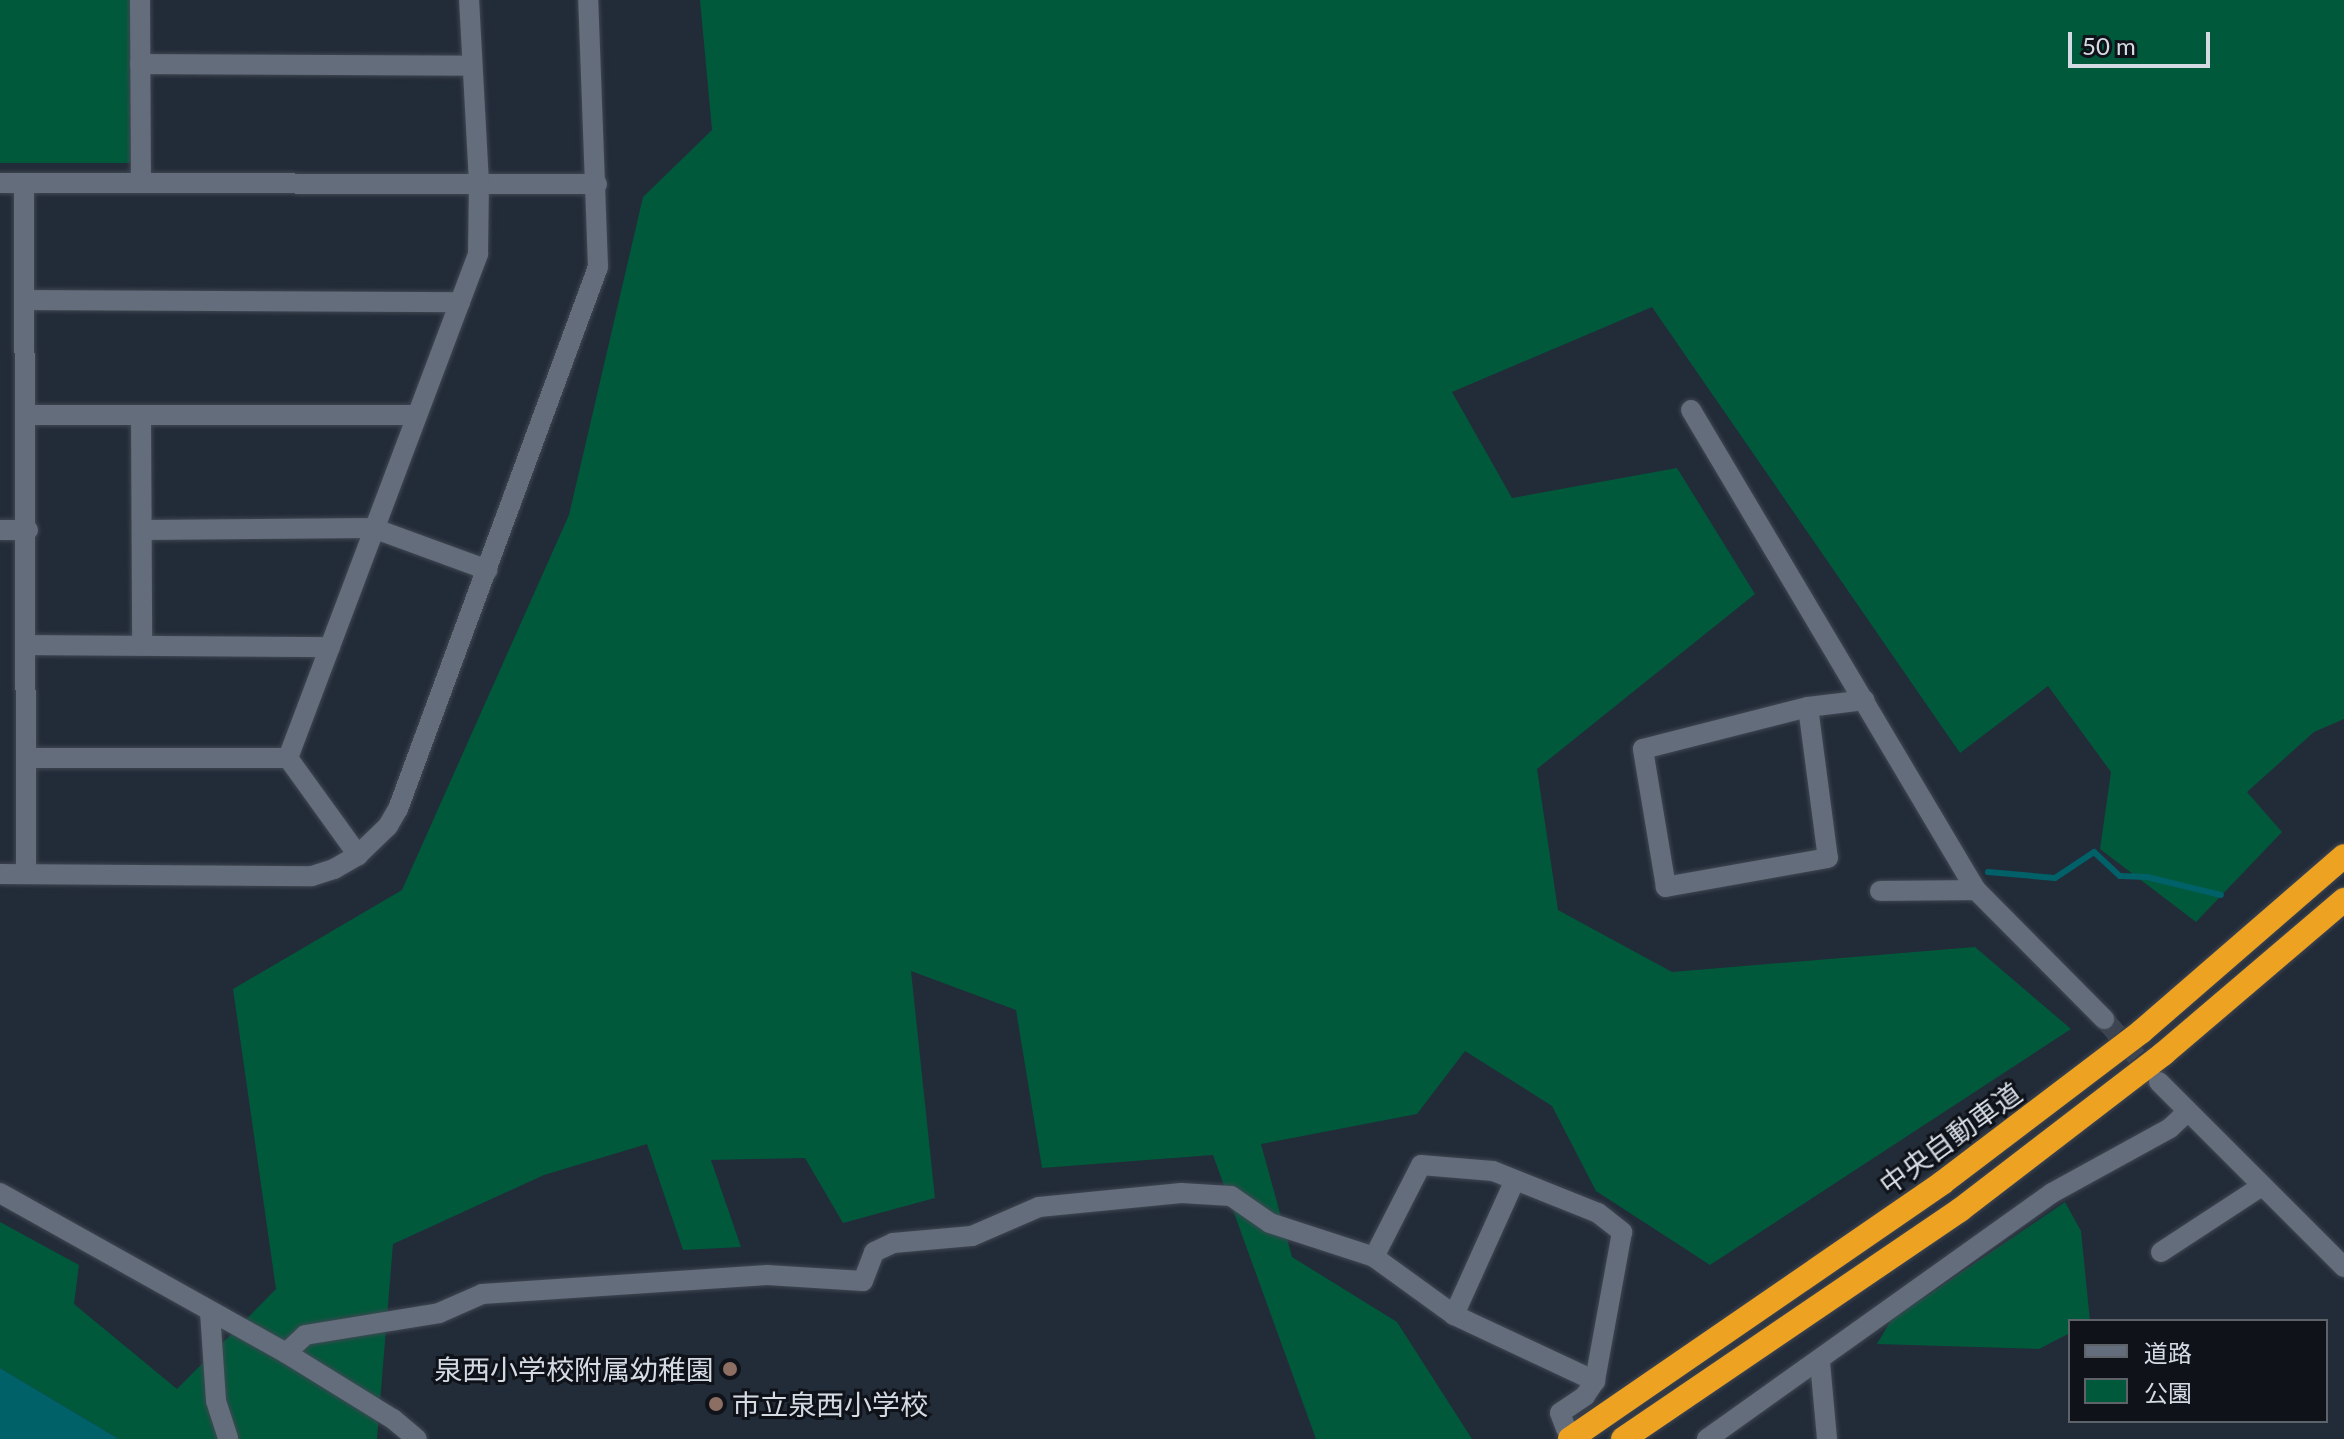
<!DOCTYPE html>
<html>
<head>
<meta charset="utf-8">
<style>
  body { margin:0 }
  #map { position:relative; width:2344px; height:1439px; overflow:hidden; background:#222b38; font-family:Lato,"Noto Sans JP",sans-serif }
  div>[style] { position:absolute }
  .green>* { inset:0; background:#00593b; transform-origin:0 0 }
  .water>* { inset:0; background:#016168 }
  .stream>* { height:6px; margin:-3px; padding:0 3px; transform-origin:3px; border-radius:3px; background:#016168 }
  .street-tunnel>* { height:20px; margin-top:-10px; transform-origin:0; background:repeating-linear-gradient(90deg,#3d4552 0 20px,transparent 0 30px) }
  .roads { filter:drop-shadow(0 0 2px #404752) drop-shadow(0 0 2px #404752) }
  .street>* { height:20px; margin:-10px; padding:0 10px; transform-origin:10px; border-radius:10px; background:#636d7c }
  .secondary>* { height:20px; margin:-10px; padding:0 10px; transform-origin:10px; border-radius:10px; background:#636d7c }
  .highway>* { height:24px; margin:-12px; padding:0 12px; transform-origin:12px; border-radius:12px; background:#eea222 }
  .dots>* { width:22px; height:22px; translate:-50% -50%; box-sizing:border-box; border:4px solid #0f1319; border-radius:50% }
  span { translate:-50% -50%; white-space:nowrap; text-align:center; line-height:1.15; -webkit-text-stroke:6px #0f1319; paint-order:stroke }
  .street-label { font-size:28px; color:#d5dbe3 }
  .poi-label { font-size:28px; color:#d5dbe3 }
  .right { translate:-100% -50%; text-align:right }
  .left { translate:0 -50%; text-align:left }
  .legend { position:absolute; left:2068px; top:1319px; width:260px; height:104px; box-sizing:border-box; background:#0f1319; border:2px solid #5e636a; margin:0; padding:10px 14px; list-style:none; font-size:24px; color:#d5dbe3 }
  .legend li { display:flex; align-items:center; gap:16px; height:40px }
  .legend b { width:40px; border:2px solid #5e636a }
  .scale { position:absolute; left:2068px; top:32px; width:142px; height:36px; box-sizing:border-box; border:4px solid #d5dbe3; border-top:0; padding-left:10px; font-size:24px; line-height:28px; white-space:nowrap; color:#d5dbe3; -webkit-text-stroke:6px #0f1319; paint-order:stroke }
</style>
</head>
<body>
<div id="map">
  <div class="green">
    <i style="left:0;top:0;width:130px;height:163px"></i>
    <i style="clip-path:polygon(700px 0,2344px 0,2344px 719px,2314px 732px,2247px 792px,2282px 832px,2196px 922px,2100px 849px,2111px 772px,2048px 686px,1960px 753px,1652px 307px,1452px 392px,1512px 498px,1677px 468px,1755px 594px,1537px 769px,1558px 910px,1672px 972px,1975px 947px,2071px 1029px,1710px 1265px,1596px 1191px,1552px 1106px,1465px 1051px,1417px 1114px,1261px 1144px,1292px 1257px,1397px 1322px,1472px 1439px,1316px 1439px,1213px 1155px,1042px 1168px,1016px 1010px,911px 971px,935px 1198px,843px 1223px,805px 1158px,711px 1160px,741px 1247px,683px 1250px,647px 1144px,544px 1175px,393px 1244px,377px 1439px,119px 1439px,0 1368px,0 1222px,79px 1265px,74px 1304px,177px 1389px,276px 1289px,233px 989px,402px 890px,569px 515px,643px 197px,712px 130px)"></i>
    <i style="clip-path:polygon(2065px 1202px,2081px 1231px,2090px 1321px,2070px 1321px,2070px 1333px,2039px 1349px,1877px 1344px,1891px 1320px)"></i>
  </div>
  <div class="water">
    <i style="clip-path:polygon(0 1368px,119px 1439px,0 1439px)"></i>
  </div>
  <div class="stream">
    <i style="left:1988px;top:872px;width:67px;rotate:5.1deg"></i>
    <i style="left:2055px;top:878px;width:47px;rotate:-33.7deg"></i>
    <i style="left:2094px;top:852px;width:35px;rotate:43deg"></i>
    <i style="left:2120px;top:876px;width:27px;rotate:2deg"></i>
    <i style="left:2147px;top:877px;width:76px;rotate:13.7deg"></i>
  </div>
  <div class="street-tunnel">
    <i style="left:2104px;top:1019px;width:79px;rotate:49.1deg"></i>
  </div>
  <div class="roads">
    <div class="street">
      <i style="left:140px;top:0;width:182px;rotate:89.7deg"></i>
      <i style="left:140px;top:64px;width:332px;rotate:0.3deg"></i>
      <i style="left:0;top:183px;width:597px;rotate:0.1deg"></i>
      <i style="left:24px;top:183px;width:691px;rotate:89.83deg"></i>
      <i style="left:25px;top:300px;width:435px;rotate:0.3deg"></i>
      <i style="left:1691px;top:410px;width:558px;rotate:59.3deg"></i>
      <i style="left:1976px;top:890px;width:182px;rotate:45.2deg"></i>
      <i style="left:27px;top:415px;width:389px"></i>
      <i style="left:141px;top:416px;width:227px;rotate:89.7deg"></i>
      <i style="left:0;top:530px;width:28px"></i>
      <i style="left:142px;top:530px;width:231px;rotate:-0.5deg"></i>
      <i style="left:373px;top:528px;width:122px;rotate:20.1deg"></i>
      <i style="left:27px;top:645px;width:303px;rotate:0.4deg"></i>
      <i style="left:1808px;top:707px;width:152px;rotate:82.5deg"></i>
      <i style="left:1828px;top:858px;width:165px;rotate:169.9deg"></i>
      <i style="left:1666px;top:887px;width:140px;rotate:-99.5deg"></i>
      <i style="left:1643px;top:749px;width:170px;rotate:-14.3deg"></i>
      <i style="left:1808px;top:707px;width:57px;rotate:-7deg"></i>
      <i style="left:26px;top:758px;width:262px"></i>
      <i style="left:288px;top:758px;width:539px;rotate:-69.34deg"></i>
      <i style="left:478px;top:254px;width:71px;rotate:-89.2deg"></i>
      <i style="left:479px;top:183px;width:183px;rotate:-93.1deg"></i>
      <i style="left:288px;top:758px;width:120px;rotate:54.2deg"></i>
      <i style="left:0;top:874px;width:312px;rotate:0.4deg"></i>
      <i style="left:312px;top:876px;width:23px;rotate:-18deg"></i>
      <i style="left:334px;top:869px;width:28px;rotate:-30deg"></i>
      <i style="left:358px;top:855px;width:42px;rotate:-44deg"></i>
      <i style="left:388px;top:826px;width:20px;rotate:-60deg"></i>
      <i style="left:398px;top:809px;width:578px;rotate:-69.75deg"></i>
      <i style="left:598px;top:267px;width:267px;rotate:-92.1deg"></i>
      <i style="left:1880px;top:891px;width:96px;rotate:-0.6deg"></i>
      <i style="left:2159px;top:1082px;width:262px;rotate:45deg"></i>
      <i style="left:2161px;top:1252px;width:121px;rotate:-33.2deg"></i>
      <i style="left:1374px;top:1257px;width:103px;rotate:-62.9deg"></i>
      <i style="left:1421px;top:1165px;width:72px;rotate:4.8deg"></i>
      <i style="left:1493px;top:1171px;width:113px;rotate:21.8deg"></i>
      <i style="left:1598px;top:1213px;width:31px;rotate:38deg"></i>
      <i style="left:1622px;top:1232px;width:151px;rotate:100.3deg"></i>
      <i style="left:1595px;top:1381px;width:18px;rotate:124deg"></i>
      <i style="left:1585px;top:1396px;width:30px;rotate:146deg"></i>
      <i style="left:1560px;top:1413px;width:17px;rotate:69deg"></i>
      <i style="left:210px;top:1312px;width:89px;rotate:86.1deg"></i>
      <i style="left:216px;top:1401px;width:40px;rotate:72deg"></i>
      <i style="left:1454px;top:1315px;width:148px;rotate:-65.7deg"></i>
      <i style="left:286px;top:1353px;width:26px;rotate:-43deg"></i>
      <i style="left:305px;top:1335px;width:136px;rotate:-9.3deg"></i>
      <i style="left:439px;top:1313px;width:47px;rotate:-23.8deg"></i>
      <i style="left:482px;top:1294px;width:286px;rotate:-3.8deg"></i>
      <i style="left:767px;top:1275px;width:96px;rotate:3.6deg"></i>
      <i style="left:863px;top:1281px;width:31px;rotate:-69deg"></i>
      <i style="left:874px;top:1252px;width:21px;rotate:-25deg"></i>
      <i style="left:893px;top:1243px;width:79px;rotate:-5.1deg"></i>
      <i style="left:972px;top:1236px;width:73px;rotate:-23.4deg"></i>
      <i style="left:1039px;top:1207px;width:143px;rotate:-5.6deg"></i>
      <i style="left:1181px;top:1193px;width:50px;rotate:3.4deg"></i>
      <i style="left:1231px;top:1196px;width:47px;rotate:34.7deg"></i>
      <i style="left:1270px;top:1223px;width:109px;rotate:18.1deg"></i>
      <i style="left:1374px;top:1257px;width:99px;rotate:35.9deg"></i>
      <i style="left:1454px;top:1315px;width:156px;rotate:25.1deg"></i>
      <i style="left:1820px;top:1362px;width:77px;rotate:84.8deg"></i>
      <i style="left:1707px;top:1439px;width:424px;rotate:-35.5deg"></i>
      <i style="left:2052px;top:1193px;width:135px;rotate:-28.8deg"></i>
      <i style="left:2170px;top:1128px;width:22px;rotate:-43deg"></i>
    </div>
    <div class="secondary">
      <i style="left:0;top:1193px;width:328px;rotate:29.2deg"></i>
      <i style="left:286px;top:1353px;width:126px;rotate:31.7deg"></i>
      <i style="left:393px;top:1419px;width:31px;rotate:40deg"></i>
    </div>
    <div class="highway">
      <i style="left:1570px;top:1439px;width:452px;rotate:-34.5deg"></i>
      <i style="left:1942px;top:1183px;width:251px;rotate:-37.2deg"></i>
      <i style="left:2142px;top:1031px;width:267px;rotate:-40.9deg"></i>
      <i style="left:1623px;top:1439px;width:407px;rotate:-34.2deg"></i>
      <i style="left:1960px;top:1210px;width:256px;rotate:-37.5deg"></i>
      <i style="left:2163px;top:1054px;width:238px;rotate:-40.4deg"></i>
    </div>
  </div>
  <div class="dots">
    <i style="left:730px;top:1369px;background:#8d6e63"></i>
    <i style="left:716px;top:1404px;background:#8d6e63"></i>
  </div>
  <div class="street-label">
    <span style="left:1950px;top:1138px;rotate:-36deg">中央自動車道</span>
  </div>
  <div class="poi-label">
    <span class="right" style="left:714px;top:1369px">泉西小学校附属幼稚園</span>
    <span class="left" style="left:732px;top:1404px">市立泉西小学校</span>
  </div>
  <ul class="legend">
  <li><b style="height:10px;background:#636d7c"></b>道路</li>
  <li><b style="height:22px;background:#00593b"></b>公園</li>
  </ul>
  <div class="scale">50 m</div>
</div>
</body>
</html>
